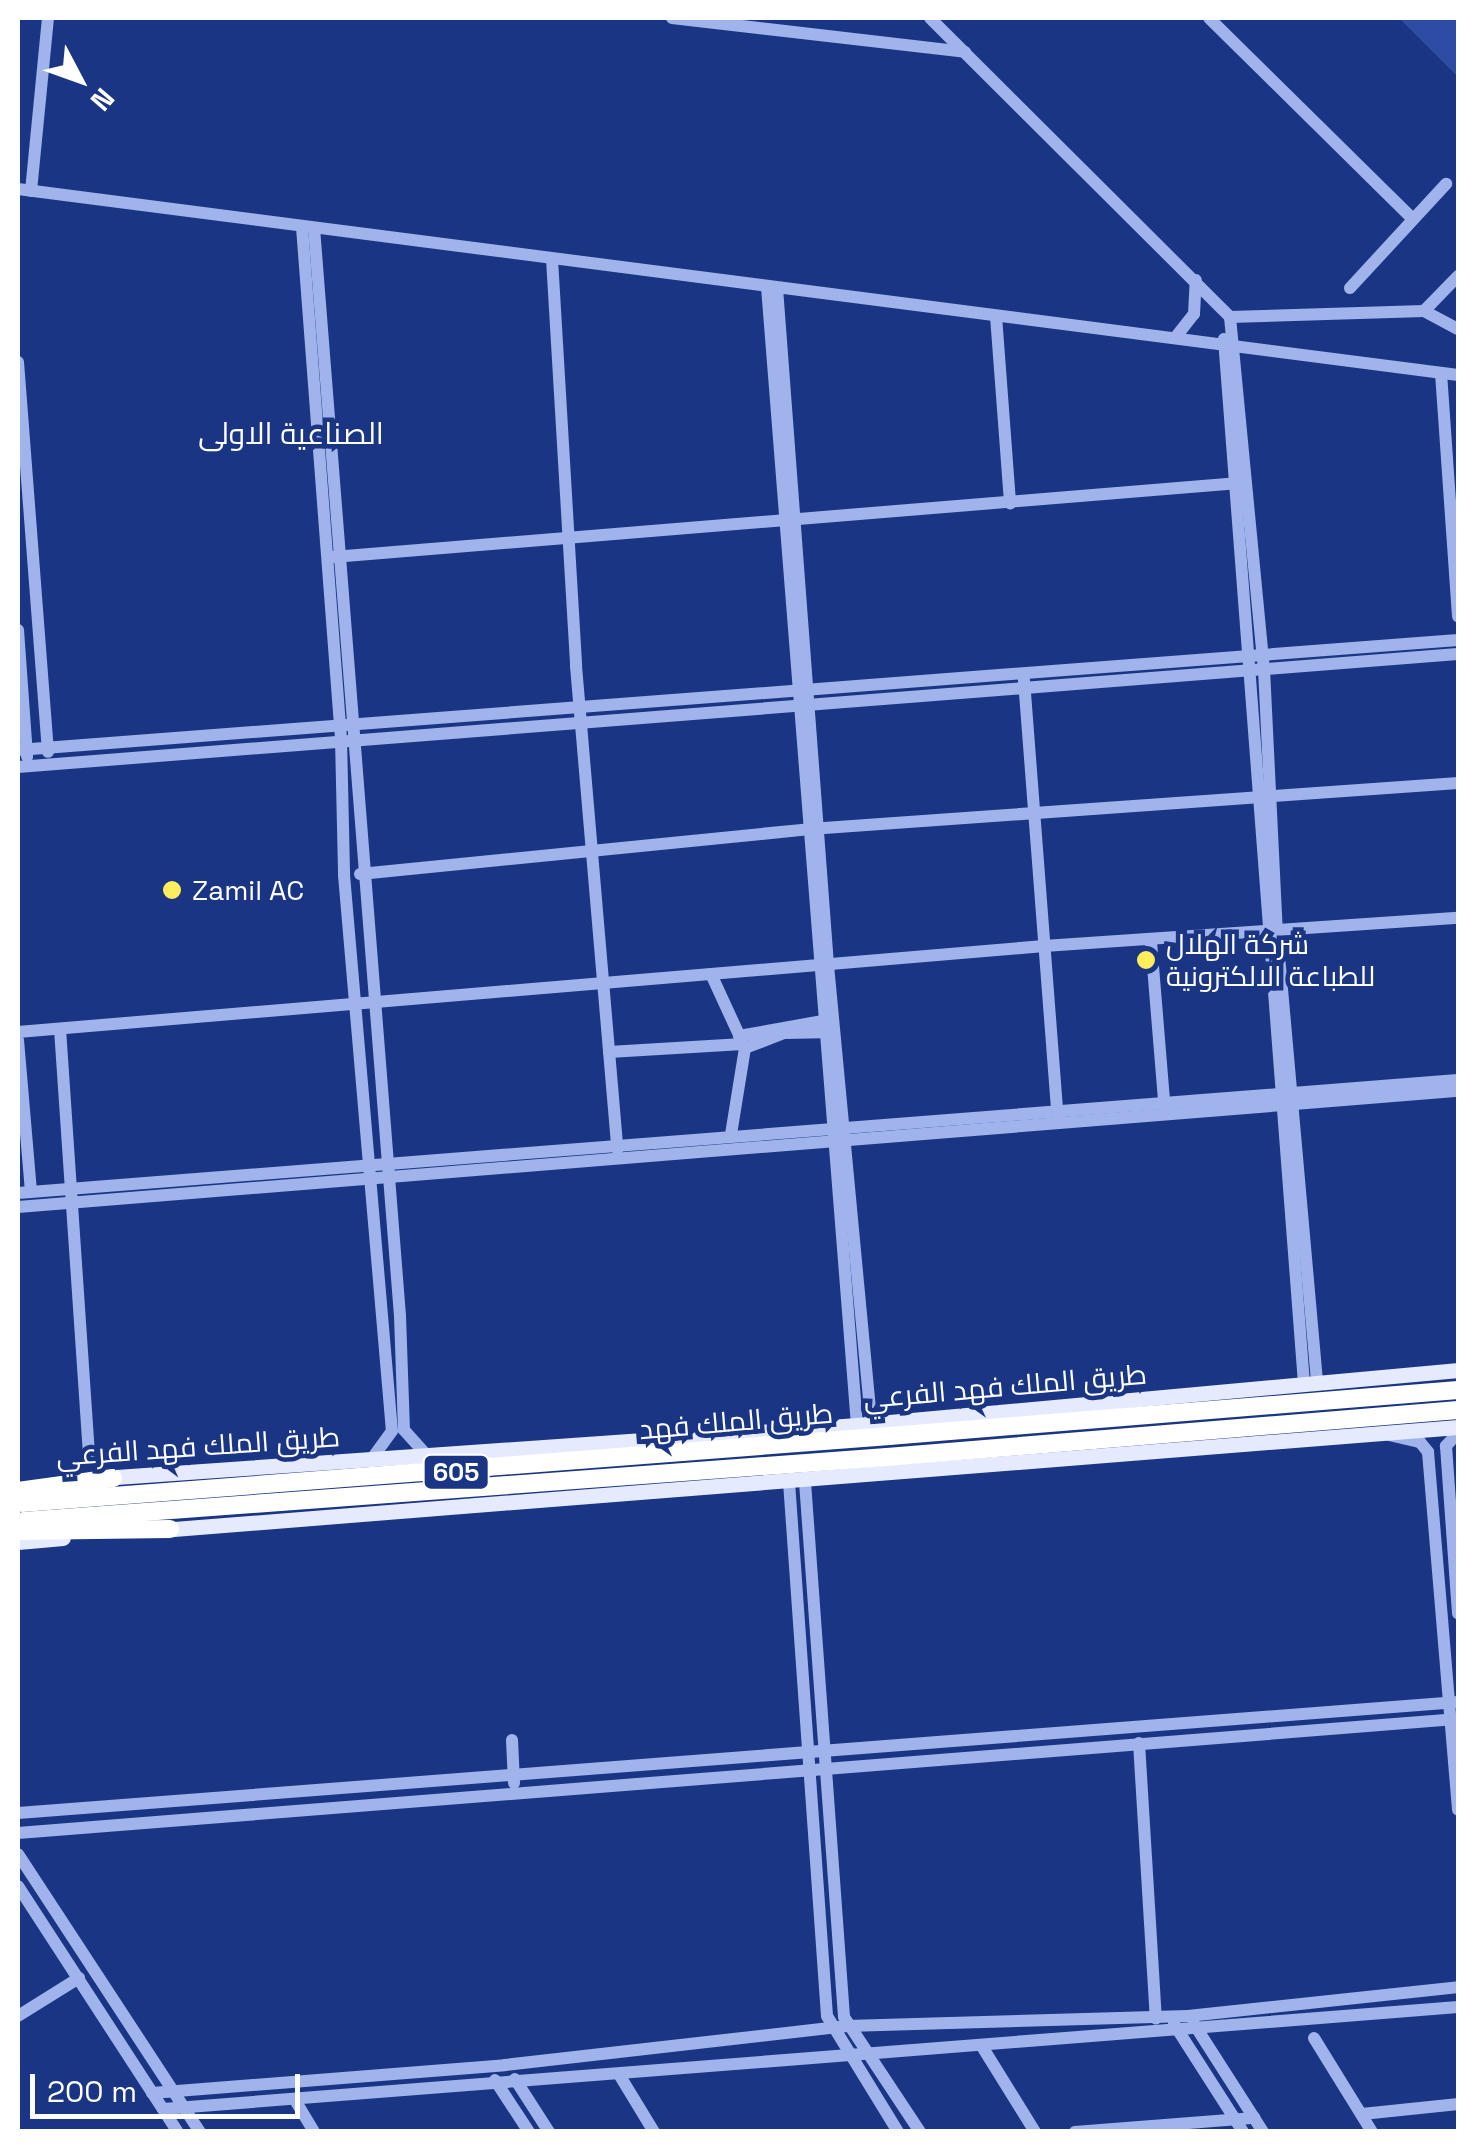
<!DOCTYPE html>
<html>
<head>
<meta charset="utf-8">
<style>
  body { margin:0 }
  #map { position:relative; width:1476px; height:2149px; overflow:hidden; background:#1a3584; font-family:"Space Grotesk",Cairo,sans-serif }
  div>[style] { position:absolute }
  .green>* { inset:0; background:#2d4ca3 }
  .minor>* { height:12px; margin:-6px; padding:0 6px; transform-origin:6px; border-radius:6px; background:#a0b4eb }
  .major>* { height:15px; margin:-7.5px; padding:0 7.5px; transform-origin:7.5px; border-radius:7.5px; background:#e5eaff }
  .highway>* { height:18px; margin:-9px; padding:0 9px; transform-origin:9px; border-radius:9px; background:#fff }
  .highway-bridge>* { height:18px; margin:-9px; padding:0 9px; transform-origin:9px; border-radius:9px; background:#fff }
  .dots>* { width:28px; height:28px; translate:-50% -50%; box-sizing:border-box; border:5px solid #1a3584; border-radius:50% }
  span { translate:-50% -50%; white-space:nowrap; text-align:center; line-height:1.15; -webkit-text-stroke:9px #1a3584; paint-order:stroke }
  .shield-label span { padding:2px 8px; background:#1a3584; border:2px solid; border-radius:8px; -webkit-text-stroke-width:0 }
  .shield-label { font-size:25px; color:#fff; font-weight:700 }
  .poi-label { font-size:28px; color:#fff }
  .left { translate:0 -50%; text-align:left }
  .street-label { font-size:28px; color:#fff }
  .neighbourhood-label { font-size:30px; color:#fff }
  .frame { position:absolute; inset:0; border:20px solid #fff; pointer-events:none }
  .north { position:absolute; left:30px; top:30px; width:100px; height:100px; -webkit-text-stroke:8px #1a3584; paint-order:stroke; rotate:131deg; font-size:28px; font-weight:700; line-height:40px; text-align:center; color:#fff }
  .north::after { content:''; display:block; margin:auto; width:35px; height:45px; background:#fff; clip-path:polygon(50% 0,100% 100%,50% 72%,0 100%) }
  .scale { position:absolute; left:30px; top:2074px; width:270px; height:45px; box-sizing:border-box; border:5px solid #fff; border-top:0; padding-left:12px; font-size:30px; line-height:35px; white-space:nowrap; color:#fff; -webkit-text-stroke:8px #1a3584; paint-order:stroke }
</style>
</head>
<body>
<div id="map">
  <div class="green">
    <i style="clip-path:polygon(1399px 18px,1458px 18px,1458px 77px)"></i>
  </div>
  <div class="minor">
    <i style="left:672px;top:18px;width:295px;rotate:6.6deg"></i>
    <i style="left:930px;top:18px;width:424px;rotate:44.9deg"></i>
    <i style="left:1230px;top:317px;width:354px;rotate:84.5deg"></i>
    <i style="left:1264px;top:669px;width:264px;rotate:87.2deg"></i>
    <i style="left:1277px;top:933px;width:452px;rotate:84.9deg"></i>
    <i style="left:1209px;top:18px;width:285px;rotate:44.6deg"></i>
    <i style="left:18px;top:189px;width:1452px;rotate:7.36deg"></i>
    <i style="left:31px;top:191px;width:174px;rotate:-84.4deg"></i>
    <i style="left:302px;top:227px;width:513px;rotate:85.64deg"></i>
    <i style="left:341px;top:739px;width:136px;rotate:88.7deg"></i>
    <i style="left:344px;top:875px;width:558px;rotate:85.07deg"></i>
    <i style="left:392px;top:1431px;width:34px;rotate:126deg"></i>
    <i style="left:314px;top:228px;width:1091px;rotate:85.48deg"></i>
    <i style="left:400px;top:1316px;width:114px;rotate:88deg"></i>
    <i style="left:404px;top:1430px;width:36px;rotate:48deg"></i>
    <i style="left:552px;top:259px;width:408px;rotate:86.6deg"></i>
    <i style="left:576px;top:666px;width:485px;rotate:85.1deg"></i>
    <i style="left:767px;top:287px;width:1142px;rotate:85.48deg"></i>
    <i style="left:777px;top:288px;width:679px;rotate:85.69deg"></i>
    <i style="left:828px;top:965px;width:461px;rotate:84.6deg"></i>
    <i style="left:1350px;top:288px;width:142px;rotate:-47.3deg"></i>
    <i style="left:1424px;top:311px;width:38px;rotate:28deg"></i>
    <i style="left:996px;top:316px;width:188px;rotate:85.7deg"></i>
    <i style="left:1230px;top:317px;width:194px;rotate:-1.8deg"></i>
    <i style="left:1424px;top:311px;width:49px;rotate:-45.8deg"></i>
    <i style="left:1175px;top:338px;width:31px;rotate:-52deg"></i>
    <i style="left:1194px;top:314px;width:34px;rotate:-87deg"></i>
    <i style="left:1224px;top:339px;width:1048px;rotate:85.62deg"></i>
    <i style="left:18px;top:362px;width:391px;rotate:85.6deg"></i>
    <i style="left:1441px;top:373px;width:244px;rotate:86deg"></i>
    <i style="left:333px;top:557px;width:909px;rotate:-4.67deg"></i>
    <i style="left:18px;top:630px;width:127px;rotate:85.9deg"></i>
    <i style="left:1024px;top:680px;width:434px;rotate:85.6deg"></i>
    <i style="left:18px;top:750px;width:1444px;rotate:-4.37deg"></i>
    <i style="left:18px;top:767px;width:1444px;rotate:-4.49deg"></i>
    <i style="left:360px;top:874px;width:452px;rotate:-5.7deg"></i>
    <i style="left:810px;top:829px;width:650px;rotate:-4.06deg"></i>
    <i style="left:1151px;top:942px;width:159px;rotate:85.3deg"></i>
    <i style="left:711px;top:974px;width:81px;rotate:65.3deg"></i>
    <i style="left:745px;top:1048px;width:87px;rotate:99.2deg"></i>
    <i style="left:60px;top:1029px;width:428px;rotate:86.1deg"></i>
    <i style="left:18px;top:1032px;width:1030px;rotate:-4.79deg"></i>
    <i style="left:1044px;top:946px;width:415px;rotate:-3.9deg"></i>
    <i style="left:739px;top:1036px;width:84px;rotate:-10.2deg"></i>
    <i style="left:18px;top:1040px;width:152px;rotate:85.1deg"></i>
    <i style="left:745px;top:1048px;width:42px;rotate:-21deg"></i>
    <i style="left:784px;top:1033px;width:39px;rotate:-1deg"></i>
    <i style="left:609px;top:1052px;width:134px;rotate:-3.4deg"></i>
    <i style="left:18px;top:1193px;width:1444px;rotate:-4.49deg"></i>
    <i style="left:18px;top:1207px;width:1445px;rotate:-4.61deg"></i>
    <i style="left:1458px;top:1433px;width:18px;rotate:133deg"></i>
    <i style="left:1446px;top:1446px;width:168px;rotate:85.9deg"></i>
    <i style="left:1389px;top:1435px;width:32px;rotate:13deg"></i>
    <i style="left:1420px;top:1442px;width:13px;rotate:51deg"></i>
    <i style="left:1428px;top:1452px;width:359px;rotate:85.2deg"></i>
    <i style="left:789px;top:1482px;width:535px;rotate:85.93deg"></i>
    <i style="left:827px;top:2016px;width:136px;rotate:58.5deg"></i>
    <i style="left:805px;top:1482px;width:536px;rotate:85.83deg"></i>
    <i style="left:844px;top:2017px;width:138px;rotate:56.5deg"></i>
    <i style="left:512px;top:1740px;width:43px;rotate:87.3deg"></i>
    <i style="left:1139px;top:1743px;width:276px;rotate:86.5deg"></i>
    <i style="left:18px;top:1813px;width:1444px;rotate:-4.41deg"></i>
    <i style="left:18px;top:1833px;width:1445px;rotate:-4.53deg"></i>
    <i style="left:18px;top:1854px;width:332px;rotate:56.8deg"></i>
    <i style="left:18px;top:1886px;width:293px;rotate:57deg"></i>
    <i style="left:18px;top:2016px;width:72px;rotate:-31.9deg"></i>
    <i style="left:1174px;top:2024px;width:128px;rotate:57.4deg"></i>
    <i style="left:1194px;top:2024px;width:128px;rotate:57.4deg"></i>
    <i style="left:1314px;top:2038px;width:110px;rotate:58.3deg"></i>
    <i style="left:983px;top:2048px;width:99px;rotate:58.2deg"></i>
    <i style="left:620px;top:2076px;width:66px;rotate:58.7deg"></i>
    <i style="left:515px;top:2079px;width:63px;rotate:57.3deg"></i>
    <i style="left:495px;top:2080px;width:62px;rotate:56.8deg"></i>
    <i style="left:152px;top:2093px;width:354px;rotate:-4.5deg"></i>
    <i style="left:505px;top:2065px;width:344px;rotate:-6.5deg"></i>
    <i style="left:847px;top:2026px;width:341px;rotate:-1.7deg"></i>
    <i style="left:1188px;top:2016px;width:272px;rotate:-6.1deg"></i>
    <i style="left:295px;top:2100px;width:37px;rotate:59deg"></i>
    <i style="left:163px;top:2109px;width:1299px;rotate:-4.5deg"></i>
    <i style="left:1362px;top:2114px;width:97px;rotate:-5.9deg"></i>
    <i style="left:1075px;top:2132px;width:180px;rotate:-4.5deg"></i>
  </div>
  <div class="major">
    <i style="left:102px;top:1478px;width:757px;rotate:-4.02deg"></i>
    <i style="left:857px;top:1425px;width:604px;rotate:-5.23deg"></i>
    <i style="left:161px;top:1530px;width:1301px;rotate:-4.54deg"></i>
    <i style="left:18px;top:1542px;width:45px;rotate:-5.1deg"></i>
  </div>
  <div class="highway">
    <i style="left:889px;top:1436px;width:571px;rotate:-4.62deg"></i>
    <i style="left:887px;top:1457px;width:573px;rotate:-4.71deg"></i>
    <i style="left:18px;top:1491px;width:96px;rotate:-7.8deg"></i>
    <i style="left:18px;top:1531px;width:152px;rotate:-0.8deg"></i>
  </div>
  <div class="highway-bridge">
    <i style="left:22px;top:1503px;width:870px;rotate:-4.42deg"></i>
    <i style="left:23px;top:1521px;width:866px;rotate:-4.24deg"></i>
  </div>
  <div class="dots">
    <i style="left:172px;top:890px;background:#feed5c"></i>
    <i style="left:1146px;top:960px;background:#feed5c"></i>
  </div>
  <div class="shield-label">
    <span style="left:456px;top:1472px">605</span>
  </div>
  <div class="poi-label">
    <span class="left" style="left:192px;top:890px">Zamil AC</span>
    <span class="left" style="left:1166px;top:960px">شركة الهلال<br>للطباعة الالكترونية</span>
  </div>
  <div class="street-label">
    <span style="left:1005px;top:1386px;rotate:-5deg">طريق الملك فهد الفرعي</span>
    <span style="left:736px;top:1421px;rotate:-5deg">طريق الملك فهد</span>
    <span style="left:198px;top:1446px;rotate:-4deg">طريق الملك فهد الفرعي</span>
  </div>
  <div class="neighbourhood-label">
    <span style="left:291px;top:434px">الصناعية الاولى</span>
  </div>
  <div class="frame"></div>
  <div class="north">N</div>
  <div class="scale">200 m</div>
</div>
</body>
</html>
